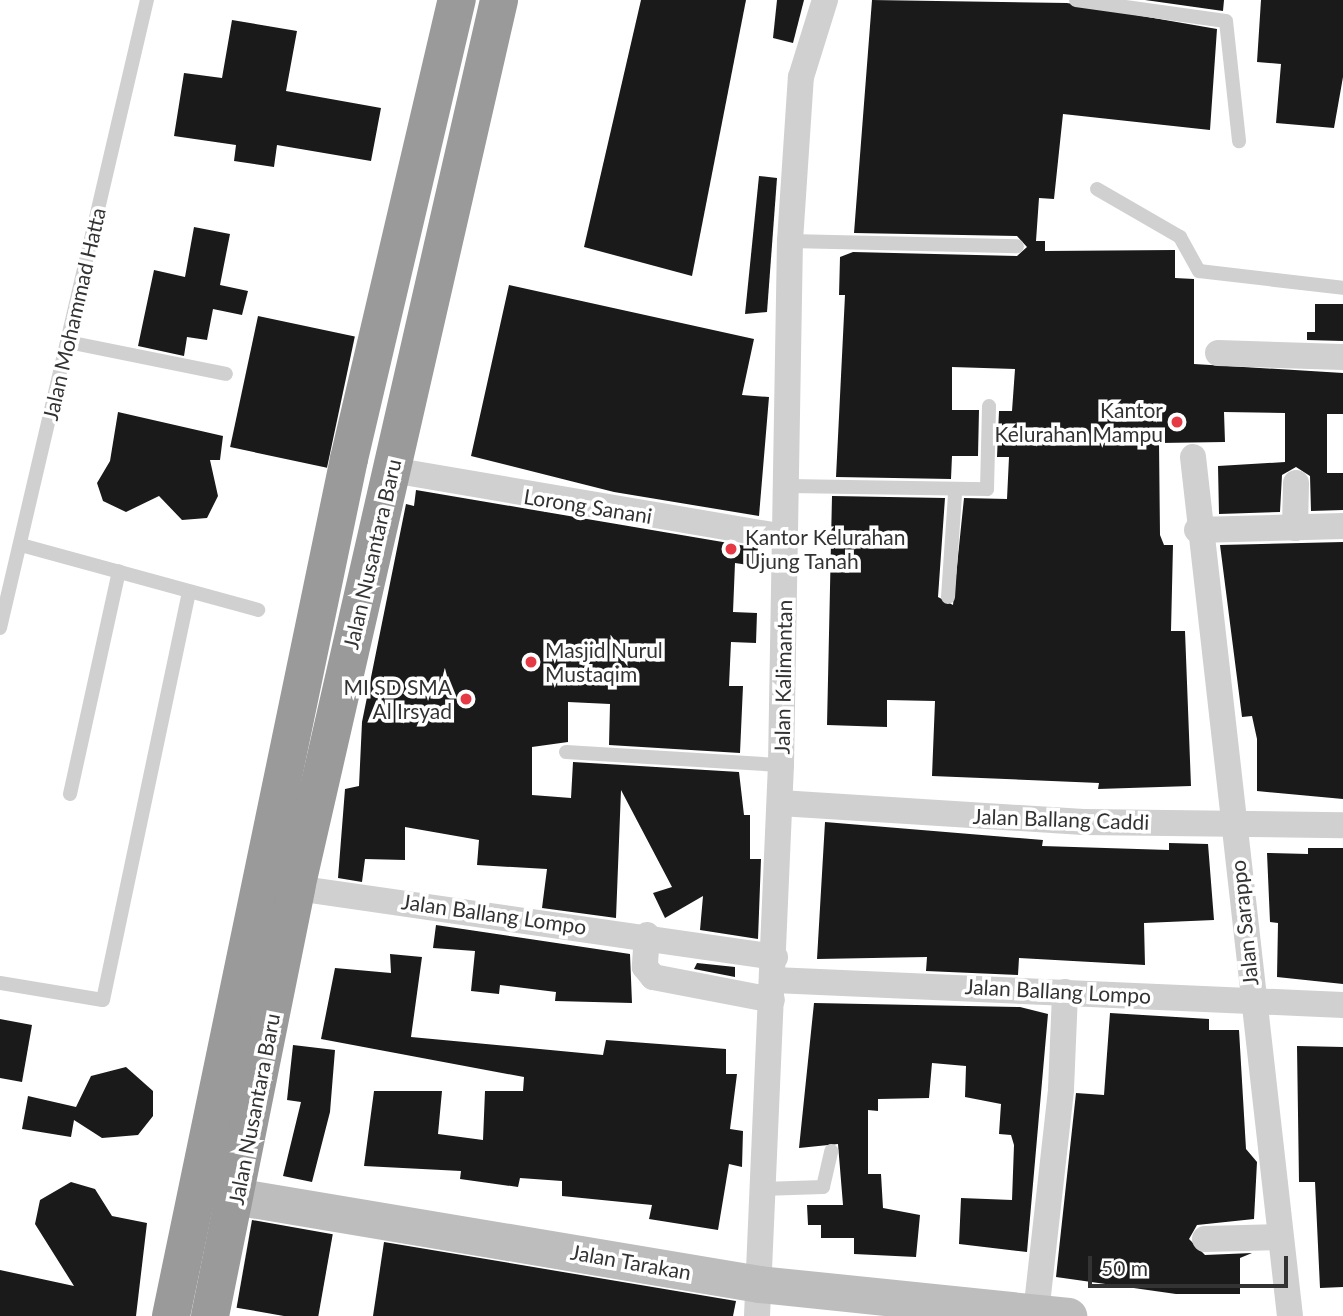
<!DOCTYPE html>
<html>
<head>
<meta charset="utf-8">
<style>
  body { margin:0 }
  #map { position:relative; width:1343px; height:1316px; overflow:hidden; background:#fff; font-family:Lato,sans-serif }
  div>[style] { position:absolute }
  .building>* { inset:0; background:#1a1a1a; transform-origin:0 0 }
  .lane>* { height:14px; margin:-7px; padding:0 7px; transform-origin:7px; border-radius:7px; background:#d0d0d0 }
  .street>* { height:26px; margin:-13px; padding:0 13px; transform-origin:13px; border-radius:13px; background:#d0d0d0 }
  .secondary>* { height:37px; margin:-18.5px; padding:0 18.5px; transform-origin:18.5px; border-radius:18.5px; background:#bdbdbd }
  .highway>* { height:38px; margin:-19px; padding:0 19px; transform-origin:19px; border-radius:19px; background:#9a9a9a }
  .dots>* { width:19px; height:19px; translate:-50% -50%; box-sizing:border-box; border:4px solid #fff; border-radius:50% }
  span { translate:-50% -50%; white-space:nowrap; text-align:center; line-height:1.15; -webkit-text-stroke:7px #fff; paint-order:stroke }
  .street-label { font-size:21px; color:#333 }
  .poi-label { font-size:21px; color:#333 }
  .right { translate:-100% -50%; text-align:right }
  .left { translate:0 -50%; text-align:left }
  .scale { position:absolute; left:1088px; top:1256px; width:200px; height:32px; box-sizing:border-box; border:4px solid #333; border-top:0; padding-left:9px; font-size:21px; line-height:24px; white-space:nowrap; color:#333; -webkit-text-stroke:5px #fff; paint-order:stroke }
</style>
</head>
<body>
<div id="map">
  <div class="building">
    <i style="clip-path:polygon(641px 0,746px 0,692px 276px,584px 247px)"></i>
    <i style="clip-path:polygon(777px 0,804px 0,793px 43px,773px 38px)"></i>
    <i style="clip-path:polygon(872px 0,1067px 3px,1217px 29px,1210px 130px,1063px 114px,1054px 199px,1039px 198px,1036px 241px,1045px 241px,1045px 251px,1175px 250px,1175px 278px,1194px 279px,1194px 364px,1343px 373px,1343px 414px,1327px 414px,1327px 473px,1343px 473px,1343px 510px,1311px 511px,1310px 476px,1296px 467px,1282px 475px,1280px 512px,1219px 514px,1218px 466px,1285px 462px,1285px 413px,1224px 412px,1225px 442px,1159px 443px,1160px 535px,1164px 545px,1173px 545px,1171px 631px,1185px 631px,1191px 786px,1098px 789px,1099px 783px,932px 776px,935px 701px,887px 700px,887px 727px,827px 725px,832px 496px,945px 498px,938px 597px,953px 605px,964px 498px,1007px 499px,1009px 457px,997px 457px,999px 411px,1012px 411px,1015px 369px,952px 367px,952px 410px,979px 410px,978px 456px,952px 456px,951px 479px,836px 477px,845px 295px,839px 295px,840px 257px,853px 252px,1017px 256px,1027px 247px,1017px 236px,854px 233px)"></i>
    <i style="clip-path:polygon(1145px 0,1224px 0,1223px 11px)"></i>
    <i style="clip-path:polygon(1261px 0,1343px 0,1343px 77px,1334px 128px,1276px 123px,1281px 64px,1257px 62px)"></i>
    <i style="clip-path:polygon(232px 20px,297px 31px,286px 91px,381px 108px,371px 161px,277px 145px,274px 167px,234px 161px,236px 145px,174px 136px,184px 73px,222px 78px)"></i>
    <i style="clip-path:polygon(759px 176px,777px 178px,767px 312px,745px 314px)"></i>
    <i style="clip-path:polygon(194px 227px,230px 234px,220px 285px,248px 291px,242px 315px,213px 309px,207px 340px,187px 337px,184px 356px,138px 346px,154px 270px,185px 277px)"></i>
    <i style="clip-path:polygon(509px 285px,754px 339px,742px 395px,769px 397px,759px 516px,614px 492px,471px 456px)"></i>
    <i style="clip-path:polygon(1315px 304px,1343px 304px,1343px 341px,1307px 340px,1307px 332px,1315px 332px)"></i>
    <i style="left:258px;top:316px;width:99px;height:134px;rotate:12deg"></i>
    <i style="clip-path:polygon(118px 412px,223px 436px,220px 460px,210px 460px,218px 496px,207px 518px,182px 520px,159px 496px,126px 512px,103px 501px,97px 483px,110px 461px)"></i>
    <i style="clip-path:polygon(416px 490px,758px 548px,755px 566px,735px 563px,733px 612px,757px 613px,756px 643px,731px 642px,729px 686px,743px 686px,740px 753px,609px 745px,610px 704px,568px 702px,568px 742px,532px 747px,532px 795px,571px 798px,573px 762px,739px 772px,744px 815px,750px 815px,750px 859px,761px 859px,758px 939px,700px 930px,703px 896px,665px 918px,653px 893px,672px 887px,621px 790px,616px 918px,542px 908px,547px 869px,477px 865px,479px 840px,405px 827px,405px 860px,365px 859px,362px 882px,338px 878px,345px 789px,359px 786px,362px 722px,406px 504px,414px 506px)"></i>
    <i style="clip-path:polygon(1343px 542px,1343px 799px,1257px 791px,1257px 739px,1252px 716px,1242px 717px,1220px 545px)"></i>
    <i style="clip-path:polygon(825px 822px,1043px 840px,1042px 846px,1169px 850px,1169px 843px,1208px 844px,1214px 920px,1144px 923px,1145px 965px,1019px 958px,1018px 975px,926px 971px,927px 957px,817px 959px)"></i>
    <i style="clip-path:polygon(1308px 848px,1343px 848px,1343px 984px,1277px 977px,1278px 923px,1270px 922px,1267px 853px,1308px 854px)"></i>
    <i style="clip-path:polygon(436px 925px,630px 954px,632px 1003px,555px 1001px,556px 992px,500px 985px,499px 994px,471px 991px,475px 951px,433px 948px)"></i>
    <i style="clip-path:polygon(390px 954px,422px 957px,411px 1037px,603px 1055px,606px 1040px,726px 1049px,726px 1074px,737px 1074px,730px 1129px,743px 1131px,742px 1167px,729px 1164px,718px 1230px,649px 1219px,652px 1205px,562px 1196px,562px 1181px,520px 1178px,518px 1187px,460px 1179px,461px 1171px,364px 1166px,374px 1091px,442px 1091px,438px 1134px,483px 1140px,485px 1091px,523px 1091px,524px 1077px,321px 1039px,335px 968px,391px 973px)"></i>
    <i style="clip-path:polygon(697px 963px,735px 967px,735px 977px,694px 969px)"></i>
    <i style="clip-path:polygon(814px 1003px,1020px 1007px,1048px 1014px,1027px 1252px,959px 1244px,961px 1198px,1012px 1200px,1014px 1145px,1011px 1135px,999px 1134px,1001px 1104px,965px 1097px,966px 1066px,932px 1063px,929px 1098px,878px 1099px,878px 1111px,868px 1110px,868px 1174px,881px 1174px,883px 1208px,920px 1215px,916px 1257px,854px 1254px,854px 1238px,821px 1238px,821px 1225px,808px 1225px,807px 1205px,843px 1205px,838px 1144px,799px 1148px)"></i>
    <i style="clip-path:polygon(1110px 1013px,1209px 1019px,1209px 1030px,1239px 1030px,1246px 1149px,1257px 1162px,1254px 1219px,1197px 1225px,1189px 1239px,1205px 1255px,1252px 1253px,1240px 1258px,1240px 1294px,1176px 1294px,1056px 1277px,1076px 1093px,1104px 1095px)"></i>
    <i style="clip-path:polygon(0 1019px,32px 1025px,22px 1082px,0 1078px)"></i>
    <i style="clip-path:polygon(293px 1045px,335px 1050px,330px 1112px,312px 1182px,283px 1176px,301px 1102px,287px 1100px)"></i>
    <i style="clip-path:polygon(1297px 1046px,1343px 1047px,1343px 1287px,1320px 1288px,1315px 1182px,1299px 1182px)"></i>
    <i style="clip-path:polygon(126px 1067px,153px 1091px,153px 1116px,138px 1135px,102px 1138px,74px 1120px,71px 1137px,22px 1129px,28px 1096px,76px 1107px,91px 1076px)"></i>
    <i style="clip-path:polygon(71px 1182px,95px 1189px,112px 1216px,147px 1223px,136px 1316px,0 1316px,0 1270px,74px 1286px,35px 1224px,40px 1200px)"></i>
    <i style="left:252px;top:1220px;width:82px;height:89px;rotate:10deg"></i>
    <i style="clip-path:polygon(384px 1242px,736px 1301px,733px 1316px,373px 1316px)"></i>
  </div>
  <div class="lane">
    <i style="left:1076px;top:0;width:151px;rotate:8deg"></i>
    <i style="left:1226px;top:21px;width:121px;rotate:83.8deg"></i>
    <i style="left:1097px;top:189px;width:96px;rotate:30deg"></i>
    <i style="left:1180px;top:237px;width:39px;rotate:61deg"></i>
    <i style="left:1199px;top:271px;width:145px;rotate:6.7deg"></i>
    <i style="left:790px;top:241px;width:227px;rotate:1.3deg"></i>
    <i style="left:68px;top:342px;width:161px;rotate:11.4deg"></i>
    <i style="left:788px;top:486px;width:199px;rotate:0.9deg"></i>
    <i style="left:987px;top:489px;width:83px;rotate:-88.6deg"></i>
    <i style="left:21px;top:545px;width:246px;rotate:15.3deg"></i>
    <i style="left:948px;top:597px;width:104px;rotate:-86.1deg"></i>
    <i style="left:0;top:628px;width:645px;rotate:-76.83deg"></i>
    <i style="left:566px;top:752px;width:215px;rotate:3.5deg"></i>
    <i style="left:70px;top:794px;width:228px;rotate:-77.6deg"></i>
    <i style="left:0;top:983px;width:104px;rotate:9.4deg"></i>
    <i style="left:103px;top:1000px;width:417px;rotate:-78.1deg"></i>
    <i style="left:760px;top:1189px;width:63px;rotate:-1.8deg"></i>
    <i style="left:823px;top:1187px;width:37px;rotate:-77deg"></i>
  </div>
  <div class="street">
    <i style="left:1218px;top:353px;width:125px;rotate:1.8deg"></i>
    <i style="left:1193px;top:457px;width:864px;rotate:83.56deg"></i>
    <i style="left:392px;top:470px;width:400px;rotate:9.7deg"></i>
    <i style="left:1295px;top:528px;width:45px;rotate:-88.7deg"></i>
    <i style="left:1197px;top:530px;width:146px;rotate:-1.6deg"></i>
    <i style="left:780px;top:803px;width:304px;rotate:3.6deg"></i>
    <i style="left:1083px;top:822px;width:260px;rotate:0.7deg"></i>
    <i style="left:296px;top:888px;width:484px;rotate:8.2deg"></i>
    <i style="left:647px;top:935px;width:32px;rotate:94deg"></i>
    <i style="left:645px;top:967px;width:13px;rotate:51deg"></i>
    <i style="left:653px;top:977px;width:121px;rotate:10.9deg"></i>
    <i style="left:774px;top:980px;width:570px;rotate:2.52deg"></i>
    <i style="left:1205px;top:1239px;width:74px;rotate:-1.5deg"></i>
    <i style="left:1036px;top:1313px;width:225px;rotate:-83.6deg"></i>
    <i style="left:1061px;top:1089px;width:97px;rotate:-87.6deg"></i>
    <i style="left:757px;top:1316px;width:552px;rotate:-87.51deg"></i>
    <i style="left:781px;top:765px;width:524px;rotate:-89.02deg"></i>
    <i style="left:790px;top:241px;width:164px;rotate:-86.2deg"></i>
    <i style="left:801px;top:77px;width:81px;rotate:-72.7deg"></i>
  </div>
  <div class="secondary">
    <i style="left:204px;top:1191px;width:563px;rotate:9.51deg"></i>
    <i style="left:759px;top:1284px;width:311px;rotate:5.9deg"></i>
  </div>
  <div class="highway">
    <i style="left:171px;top:1316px;width:875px;rotate:-78.27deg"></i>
    <i style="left:349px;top:459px;width:472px;rotate:-76.8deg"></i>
    <i style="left:210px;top:1316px;width:437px;rotate:-78.6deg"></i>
    <i style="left:296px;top:888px;width:911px;rotate:-77.12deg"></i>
  </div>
  <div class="dots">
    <i style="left:1177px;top:422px;background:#e63946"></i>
    <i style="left:731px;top:549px;background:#e63946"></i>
    <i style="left:531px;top:662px;background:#e63946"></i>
    <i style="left:466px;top:699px;background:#e63946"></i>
  </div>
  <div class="street-label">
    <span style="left:74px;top:314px;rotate:-77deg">Jalan Mohammad Hatta</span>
    <span style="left:588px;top:506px;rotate:9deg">Lorong Sanani</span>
    <span style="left:372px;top:554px;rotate:-77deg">Jalan Nusantara Baru</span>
    <span style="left:783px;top:677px;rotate:-89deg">Jalan Kalimantan</span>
    <span style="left:1061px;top:819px;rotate:2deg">Jalan Ballang Caddi</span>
    <span style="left:494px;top:914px;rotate:8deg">Jalan Ballang Lompo</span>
    <span style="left:1244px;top:923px;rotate:-96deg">Jalan Sarappo</span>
    <span style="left:1058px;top:991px;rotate:3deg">Jalan Ballang Lompo</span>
    <span style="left:254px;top:1109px;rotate:-79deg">Jalan Nusantara Baru</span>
    <span style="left:631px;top:1262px;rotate:10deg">Jalan Tarakan</span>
  </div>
  <div class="poi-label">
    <span class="right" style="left:1163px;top:422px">Kantor<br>Kelurahan Mampu</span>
    <span class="left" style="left:745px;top:549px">Kantor Kelurahan<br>Ujung Tanah</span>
    <span class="left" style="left:545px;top:662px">Masjid Nurul<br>Mustaqim</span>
    <span class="right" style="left:452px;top:699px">MI SD SMA<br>Al Irsyad</span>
  </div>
  <div class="scale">50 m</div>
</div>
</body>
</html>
